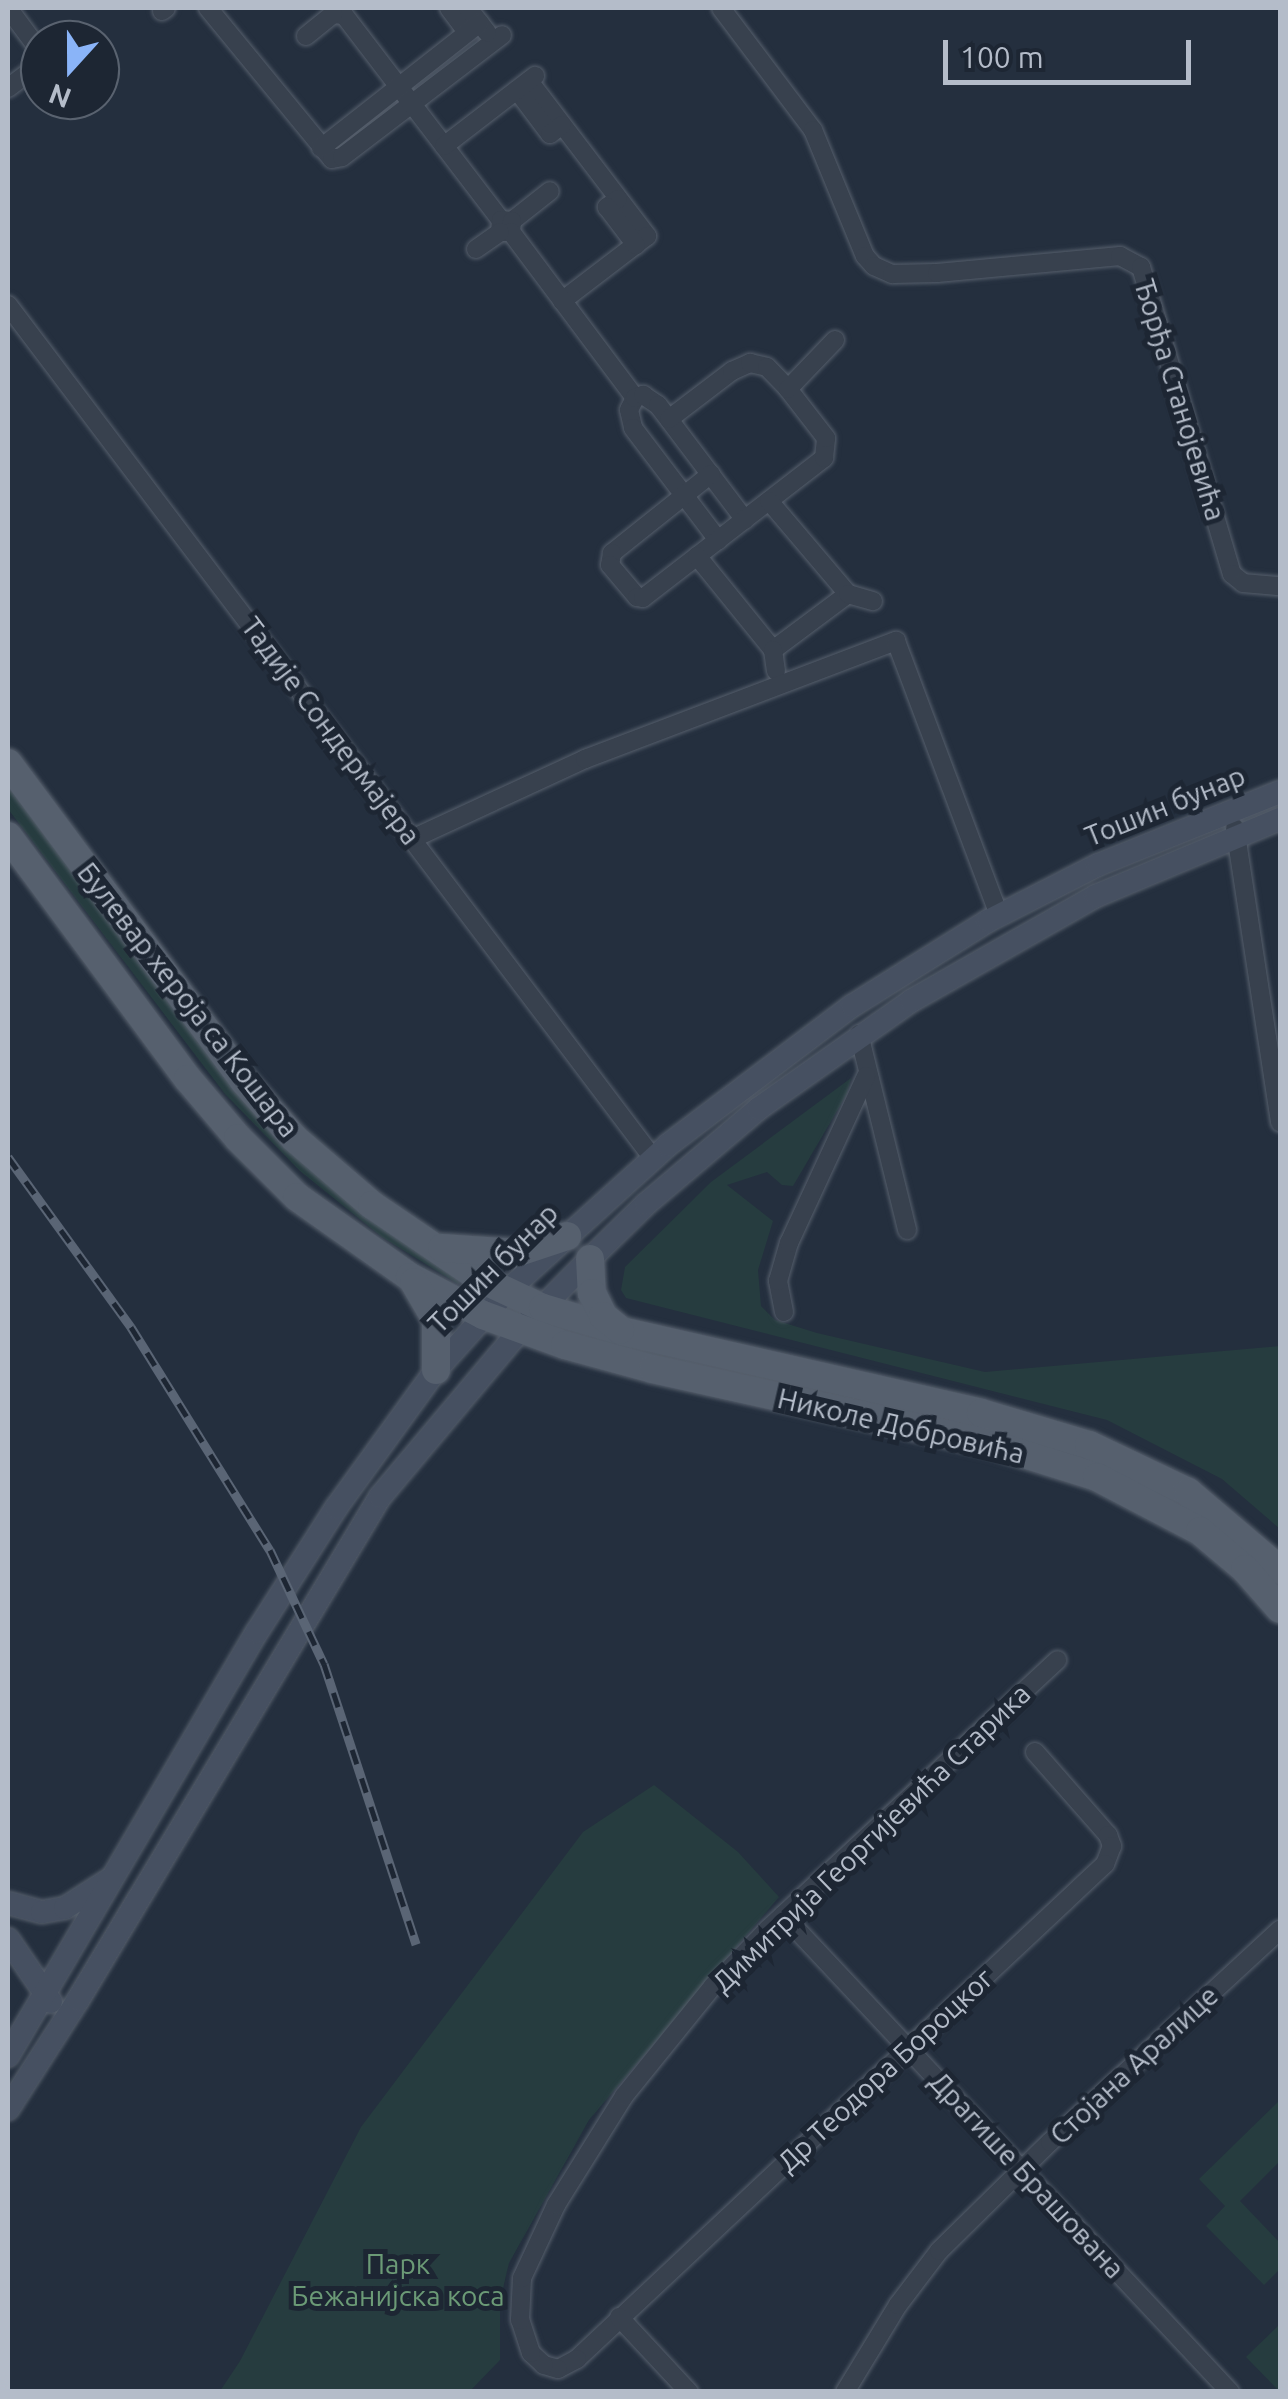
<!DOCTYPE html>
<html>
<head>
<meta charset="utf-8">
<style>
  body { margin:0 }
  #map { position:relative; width:1288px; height:2399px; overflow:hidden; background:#242f3e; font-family:Ubuntu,sans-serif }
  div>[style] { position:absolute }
  .green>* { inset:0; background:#263c3f }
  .roads { filter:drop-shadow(0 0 2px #565f6c) drop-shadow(0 0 2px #565f6c) }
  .street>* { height:18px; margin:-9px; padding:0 9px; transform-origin:9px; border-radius:9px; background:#38414e }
  .secondary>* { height:22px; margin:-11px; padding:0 11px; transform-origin:11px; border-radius:11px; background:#465061 }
  .primary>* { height:28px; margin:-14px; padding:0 14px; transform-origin:14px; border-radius:14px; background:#56606e }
  .rail>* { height:9px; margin-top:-4.5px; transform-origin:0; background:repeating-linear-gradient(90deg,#1d2633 0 15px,#5a6575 0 30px); box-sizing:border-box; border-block:2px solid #5a6575 }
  span { translate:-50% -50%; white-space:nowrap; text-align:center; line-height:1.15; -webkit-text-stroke:10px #1d2633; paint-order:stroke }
  .street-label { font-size:28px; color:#b4bcc9 }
  .park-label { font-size:28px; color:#6b9a76 }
  .frame { position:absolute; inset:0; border:10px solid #b4bcc9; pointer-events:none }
  .north { position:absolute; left:20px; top:20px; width:100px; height:100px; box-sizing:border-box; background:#1d2633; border:2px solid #59626f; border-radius:50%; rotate:201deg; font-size:28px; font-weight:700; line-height:40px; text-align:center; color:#b4bcc9 }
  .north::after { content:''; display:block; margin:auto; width:35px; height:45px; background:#8ab4f8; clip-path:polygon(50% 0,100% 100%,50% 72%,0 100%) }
  .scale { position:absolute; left:943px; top:40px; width:248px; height:45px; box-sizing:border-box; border:5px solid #b4bcc9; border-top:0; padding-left:12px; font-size:30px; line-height:35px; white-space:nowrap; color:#b4bcc9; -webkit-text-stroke:8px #1d2633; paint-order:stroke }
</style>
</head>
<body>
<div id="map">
  <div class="green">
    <i style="clip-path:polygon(8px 778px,244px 1093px,465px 1275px,458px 1284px,382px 1237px,300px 1171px,225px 1094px,8px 809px)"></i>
    <i style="clip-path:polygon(851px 1078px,847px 1094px,793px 1186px,782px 1185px,767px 1172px,727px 1185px,773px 1221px,758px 1270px,761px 1306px,775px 1320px,817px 1333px,985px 1372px,1280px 1346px,1280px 1529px,1222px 1479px,1107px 1420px,626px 1298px,621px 1290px,625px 1267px,711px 1182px)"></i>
    <i style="clip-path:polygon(654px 1785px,738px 1852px,779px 1897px,589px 2120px,509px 2263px,500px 2301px,500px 2360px,470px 2391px,220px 2391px,240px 2361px,361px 2127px,583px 1832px)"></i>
    <i style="clip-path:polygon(1280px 2100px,1280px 2161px,1240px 2201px,1280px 2243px,1280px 2269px,1264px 2285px,1206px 2226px,1225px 2206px,1199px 2179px)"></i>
    <i style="clip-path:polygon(1280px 2324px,1280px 2392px,1246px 2357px)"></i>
  </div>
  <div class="roads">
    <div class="street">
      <i style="left:8px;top:8px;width:54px;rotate:53.3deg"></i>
      <i style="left:208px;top:8px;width:195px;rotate:50.6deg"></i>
      <i style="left:332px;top:159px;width:10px;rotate:-11deg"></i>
      <i style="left:342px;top:157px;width:201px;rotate:-37.3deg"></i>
      <i style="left:334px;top:8px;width:6px;rotate:99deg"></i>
      <i style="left:333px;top:14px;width:11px;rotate:5deg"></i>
      <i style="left:344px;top:15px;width:258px;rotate:52.6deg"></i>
      <i style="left:449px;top:8px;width:30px;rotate:53deg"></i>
      <i style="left:468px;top:8px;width:31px;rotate:52deg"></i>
      <i style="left:721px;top:8px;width:153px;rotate:53deg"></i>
      <i style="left:813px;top:130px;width:136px;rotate:67.6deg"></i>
      <i style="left:865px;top:256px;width:13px;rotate:48deg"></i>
      <i style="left:874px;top:266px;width:20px;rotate:24deg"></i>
      <i style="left:892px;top:274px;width:45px;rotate:-1.3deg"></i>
      <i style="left:937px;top:273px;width:184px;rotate:-5.3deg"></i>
      <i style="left:1120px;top:256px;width:24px;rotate:28deg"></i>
      <i style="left:1141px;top:267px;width:320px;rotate:73.5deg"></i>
      <i style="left:1232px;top:574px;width:14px;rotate:39deg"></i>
      <i style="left:1243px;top:583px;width:37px;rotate:5deg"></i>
      <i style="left:162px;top:11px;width:5px;rotate:-37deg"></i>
      <i style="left:306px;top:36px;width:35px;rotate:-39deg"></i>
      <i style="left:529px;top:81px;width:195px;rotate:52.7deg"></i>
      <i style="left:647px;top:236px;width:107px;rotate:142.6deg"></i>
      <i style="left:8px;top:88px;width:40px;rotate:-37deg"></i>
      <i style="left:517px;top:90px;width:55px;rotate:53.1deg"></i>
      <i style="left:550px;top:134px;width:15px;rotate:-37deg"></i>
      <i style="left:444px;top:146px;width:115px;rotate:-37.6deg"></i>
      <i style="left:321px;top:148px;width:202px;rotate:-38.2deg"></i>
      <i style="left:618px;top:199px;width:14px;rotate:144deg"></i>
      <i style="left:607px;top:207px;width:48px;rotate:52.7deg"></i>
      <i style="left:512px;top:221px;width:48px;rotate:-38.3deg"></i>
      <i style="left:511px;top:232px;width:11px;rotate:180deg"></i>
      <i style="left:500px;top:232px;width:12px;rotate:-85deg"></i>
      <i style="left:501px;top:220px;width:11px;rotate:5deg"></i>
      <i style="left:512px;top:221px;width:11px;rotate:95deg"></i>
      <i style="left:511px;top:232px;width:207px;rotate:53.2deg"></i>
      <i style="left:476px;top:249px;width:29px;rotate:-35deg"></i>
      <i style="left:8px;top:305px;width:1069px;rotate:52.91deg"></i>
      <i style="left:635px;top:398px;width:13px;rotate:117deg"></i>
      <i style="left:629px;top:410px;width:18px;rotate:77deg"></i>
      <i style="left:633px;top:428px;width:141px;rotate:52.8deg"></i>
      <i style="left:635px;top:398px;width:9px;rotate:-21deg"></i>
      <i style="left:643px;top:395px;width:18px;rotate:34deg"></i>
      <i style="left:658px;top:405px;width:144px;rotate:52.9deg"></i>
      <i style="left:669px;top:419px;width:79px;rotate:-37.3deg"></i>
      <i style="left:732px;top:371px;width:20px;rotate:-24deg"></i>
      <i style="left:750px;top:363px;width:17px;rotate:13deg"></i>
      <i style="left:767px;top:367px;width:30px;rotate:46deg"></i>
      <i style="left:711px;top:474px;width:127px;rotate:141.4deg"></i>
      <i style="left:612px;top:553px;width:12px;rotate:99deg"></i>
      <i style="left:610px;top:565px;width:42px;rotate:49.8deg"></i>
      <i style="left:637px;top:597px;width:6px;rotate:9deg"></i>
      <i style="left:643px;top:598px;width:229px;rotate:-37.7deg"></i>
      <i style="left:824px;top:458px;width:20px;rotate:-84deg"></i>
      <i style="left:826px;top:438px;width:62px;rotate:-127.8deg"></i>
      <i style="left:788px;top:389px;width:68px;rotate:-46.2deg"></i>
      <i style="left:697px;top:556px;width:121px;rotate:51deg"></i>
      <i style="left:773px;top:650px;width:94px;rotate:-36.7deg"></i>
      <i style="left:848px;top:594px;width:122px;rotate:-130.3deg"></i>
      <i style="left:848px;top:594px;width:26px;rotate:16deg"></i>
      <i style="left:773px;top:650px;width:21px;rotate:82deg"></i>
      <i style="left:1235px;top:828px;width:298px;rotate:81.3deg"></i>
      <i style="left:412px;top:839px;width:191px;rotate:-24.8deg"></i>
      <i style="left:585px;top:759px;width:333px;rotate:-20.8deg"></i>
      <i style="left:896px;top:641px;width:293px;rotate:69.4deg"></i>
      <i style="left:859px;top:1034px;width:202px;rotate:76.2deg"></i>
      <i style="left:784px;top:1312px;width:32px;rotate:-101deg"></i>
      <i style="left:778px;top:1281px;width:40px;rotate:-74deg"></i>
      <i style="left:789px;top:1243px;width:184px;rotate:-65.2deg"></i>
      <i style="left:1035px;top:1752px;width:111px;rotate:48.7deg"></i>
      <i style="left:1108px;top:1835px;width:12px;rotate:70deg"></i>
      <i style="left:1112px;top:1846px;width:19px;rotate:111deg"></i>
      <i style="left:1105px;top:1864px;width:724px;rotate:136.85deg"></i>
      <i style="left:577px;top:2359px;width:21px;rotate:152deg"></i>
      <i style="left:558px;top:2369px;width:15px;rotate:-164deg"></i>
      <i style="left:544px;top:2365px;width:18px;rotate:-137deg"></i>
      <i style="left:531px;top:2353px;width:35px;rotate:-108deg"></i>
      <i style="left:520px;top:2320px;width:42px;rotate:-87.3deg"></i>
      <i style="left:522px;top:2278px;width:81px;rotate:-65deg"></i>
      <i style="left:556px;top:2205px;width:128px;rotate:-58deg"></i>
      <i style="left:624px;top:2096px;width:141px;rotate:-51deg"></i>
      <i style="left:713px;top:1986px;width:79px;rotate:-46deg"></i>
      <i style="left:768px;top:1929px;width:395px;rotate:-42.9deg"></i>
      <i style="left:783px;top:1915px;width:654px;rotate:46.86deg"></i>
      <i style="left:619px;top:2317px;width:103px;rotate:47deg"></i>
      <i style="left:845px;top:2392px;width:102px;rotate:-58.7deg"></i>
      <i style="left:898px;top:2305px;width:68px;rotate:-52.8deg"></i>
      <i style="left:939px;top:2251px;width:156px;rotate:-44.5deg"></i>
      <i style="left:1050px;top:2142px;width:313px;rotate:-42.7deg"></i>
    </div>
    <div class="secondary">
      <i style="left:8px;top:1903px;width:35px;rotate:15deg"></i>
      <i style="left:42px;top:1912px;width:23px;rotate:-10deg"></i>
      <i style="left:65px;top:1908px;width:52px;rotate:-32.5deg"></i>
      <i style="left:8px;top:1939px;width:76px;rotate:55.7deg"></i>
      <i style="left:8px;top:2056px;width:492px;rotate:-59.6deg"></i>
      <i style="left:257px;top:1632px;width:147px;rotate:-57.5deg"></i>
      <i style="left:336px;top:1508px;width:170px;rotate:-54.1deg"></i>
      <i style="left:436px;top:1370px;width:103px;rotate:-48.1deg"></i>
      <i style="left:505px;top:1293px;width:220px;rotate:-42.2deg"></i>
      <i style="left:668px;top:1145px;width:231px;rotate:-37.1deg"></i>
      <i style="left:852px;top:1006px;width:160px;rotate:-32deg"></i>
      <i style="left:988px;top:921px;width:123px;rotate:-27deg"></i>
      <i style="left:1098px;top:865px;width:196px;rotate:-21.9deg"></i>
      <i style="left:8px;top:2109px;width:130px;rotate:-57.3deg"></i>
      <i style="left:78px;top:2000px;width:587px;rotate:-59.02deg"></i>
      <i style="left:380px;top:1497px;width:219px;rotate:-50deg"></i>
      <i style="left:521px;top:1329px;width:98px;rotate:-45.4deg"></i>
      <i style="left:590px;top:1259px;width:78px;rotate:-44.5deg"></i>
      <i style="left:646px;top:1204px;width:147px;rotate:-40.3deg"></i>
      <i style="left:758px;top:1109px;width:187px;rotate:-35.2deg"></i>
      <i style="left:911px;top:1001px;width:213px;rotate:-29.6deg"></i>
      <i style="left:1096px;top:896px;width:199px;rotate:-22.7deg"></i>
    </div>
    <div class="primary">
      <i style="left:8px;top:763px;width:395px;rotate:53.4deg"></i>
      <i style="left:243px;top:1080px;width:77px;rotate:48.7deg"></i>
      <i style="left:294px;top:1138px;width:103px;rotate:40.7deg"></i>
      <i style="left:372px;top:1205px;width:132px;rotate:34.2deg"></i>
      <i style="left:481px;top:1279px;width:68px;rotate:25.1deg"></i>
      <i style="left:543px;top:1308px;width:81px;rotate:16.4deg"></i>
      <i style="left:621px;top:1331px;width:369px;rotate:12.8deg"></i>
      <i style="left:981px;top:1413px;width:113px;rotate:16.5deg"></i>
      <i style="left:1089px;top:1445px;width:110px;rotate:25.4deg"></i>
      <i style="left:1188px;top:1492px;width:121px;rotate:40.3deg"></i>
      <i style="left:8px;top:836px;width:302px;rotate:53.5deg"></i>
      <i style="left:188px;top:1079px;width:77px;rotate:49.7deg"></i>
      <i style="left:238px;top:1138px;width:83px;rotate:45deg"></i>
      <i style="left:297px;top:1197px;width:138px;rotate:35.3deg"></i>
      <i style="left:410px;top:1277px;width:82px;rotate:27.5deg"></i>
      <i style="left:483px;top:1315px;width:87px;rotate:20.1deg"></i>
      <i style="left:565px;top:1345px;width:91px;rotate:15.3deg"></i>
      <i style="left:653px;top:1369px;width:350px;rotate:12.5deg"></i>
      <i style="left:995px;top:1445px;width:107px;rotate:17.4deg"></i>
      <i style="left:1097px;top:1477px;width:116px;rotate:27.7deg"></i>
      <i style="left:1200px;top:1531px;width:59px;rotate:40.2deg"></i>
      <i style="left:1245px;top:1569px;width:53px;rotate:48.8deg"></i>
      <i style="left:442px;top:1248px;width:74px;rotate:3.9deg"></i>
      <i style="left:516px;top:1253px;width:54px;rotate:-18.4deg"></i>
      <i style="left:590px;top:1259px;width:34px;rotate:87deg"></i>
      <i style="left:592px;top:1293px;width:25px;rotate:64deg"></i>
      <i style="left:603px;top:1316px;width:22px;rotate:39deg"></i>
      <i style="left:414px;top:1282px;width:44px;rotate:59.9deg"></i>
      <i style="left:436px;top:1320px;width:50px;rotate:90deg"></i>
    </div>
  </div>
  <div class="rail">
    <i style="left:8px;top:1157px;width:210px;rotate:54.1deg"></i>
    <i style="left:131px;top:1327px;width:263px;rotate:58.1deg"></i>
    <i style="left:270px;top:1550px;width:126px;rotate:64.7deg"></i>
    <i style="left:324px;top:1664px;width:295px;rotate:71.8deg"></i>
  </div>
  <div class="street-label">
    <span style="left:1180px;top:400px;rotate:73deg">Ђорђа Станојевића</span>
    <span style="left:331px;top:731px;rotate:53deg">Тадије Сондермајера</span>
    <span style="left:1165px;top:806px;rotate:-22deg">Тошин бунар</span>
    <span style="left:188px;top:1000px;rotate:52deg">Булевар хероја са Кошара</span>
    <span style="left:493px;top:1268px;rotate:-45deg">Тошин бунар</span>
    <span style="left:901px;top:1426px;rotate:13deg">Николе Добровића</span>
    <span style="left:871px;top:1838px;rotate:-44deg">Димитрија Георгијевића Старика</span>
    <span style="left:1134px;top:2065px;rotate:-43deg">Стојана Аралице</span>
    <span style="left:885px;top:2070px;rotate:-43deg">Др Теодора Бороцког</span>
    <span style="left:1027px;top:2175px;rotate:47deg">Драгише Брашована</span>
  </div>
  <div class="park-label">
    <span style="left:398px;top:2280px">Парк<br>Бежанијска коса</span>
  </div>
  <div class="frame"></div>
  <div class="north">N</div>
  <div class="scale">100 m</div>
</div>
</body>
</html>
